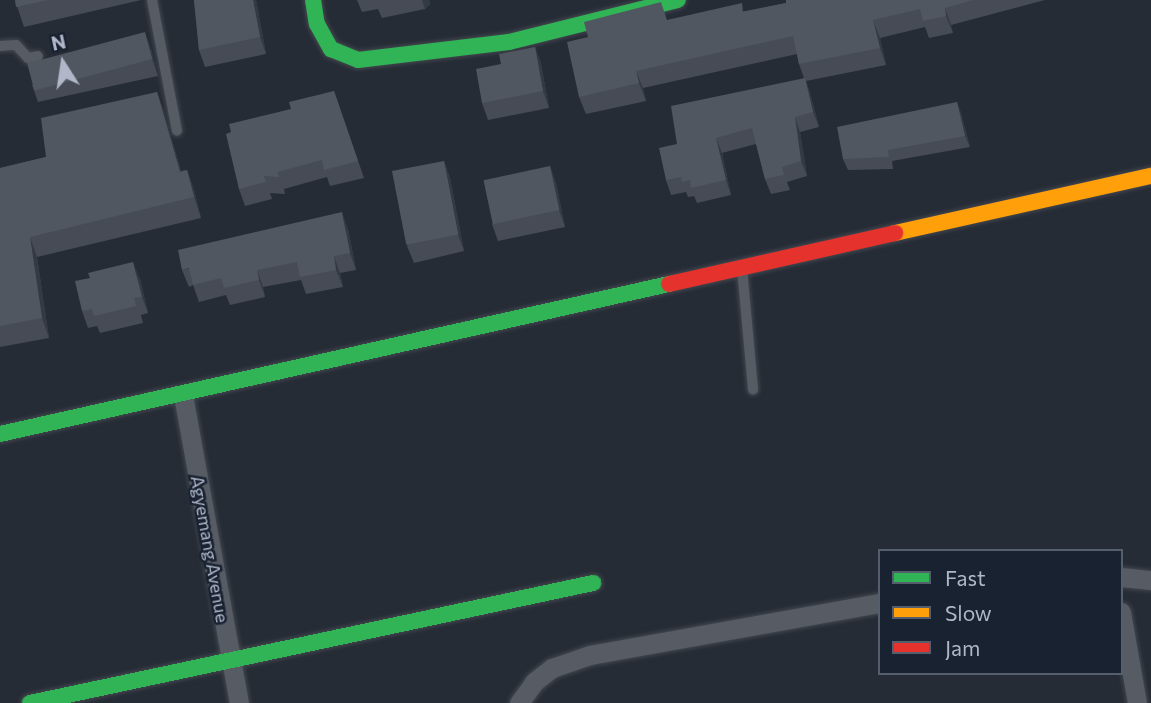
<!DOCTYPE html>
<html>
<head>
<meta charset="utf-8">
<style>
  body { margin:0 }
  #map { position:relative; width:1151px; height:703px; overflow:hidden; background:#262c36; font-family:Commissioner,sans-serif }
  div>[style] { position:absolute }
  .roads { filter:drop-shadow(0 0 2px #43474f) drop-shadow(0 0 2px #43474f) }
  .lane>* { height:10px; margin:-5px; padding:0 5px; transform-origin:5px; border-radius:5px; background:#565b64 }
  .street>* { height:19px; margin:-9.5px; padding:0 9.5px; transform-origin:9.5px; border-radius:9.5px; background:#565b64 }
  .fast>* { height:16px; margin:-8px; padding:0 8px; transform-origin:8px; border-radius:8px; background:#30b455 }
  .slow>* { height:16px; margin:-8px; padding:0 8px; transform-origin:8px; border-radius:8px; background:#ff9f0a }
  .jam>* { height:16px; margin:-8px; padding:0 8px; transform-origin:8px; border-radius:8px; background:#e5322d }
  .wall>* { inset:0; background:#464b55 }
  .shaded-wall>* { inset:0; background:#343a43 }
  .building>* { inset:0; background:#515761; transform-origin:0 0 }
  span { translate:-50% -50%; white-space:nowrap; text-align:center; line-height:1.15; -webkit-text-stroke:5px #192231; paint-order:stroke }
  .street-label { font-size:18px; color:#afb7c8 }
  .legend { position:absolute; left:878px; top:549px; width:245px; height:126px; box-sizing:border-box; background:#192231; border:2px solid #555e6d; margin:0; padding:9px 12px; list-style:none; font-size:21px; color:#afb7c8 }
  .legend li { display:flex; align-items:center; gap:14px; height:35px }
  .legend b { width:35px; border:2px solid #555e6d }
  .north { position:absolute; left:28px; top:28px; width:70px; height:70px; -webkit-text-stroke:5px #192231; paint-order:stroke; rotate:348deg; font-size:19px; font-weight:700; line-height:28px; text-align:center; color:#afb7c8 }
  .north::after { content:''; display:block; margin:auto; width:24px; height:32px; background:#afb7c8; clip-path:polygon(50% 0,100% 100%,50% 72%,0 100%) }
</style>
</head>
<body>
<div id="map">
  <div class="roads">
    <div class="lane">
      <i style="left:152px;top:0;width:133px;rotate:79.2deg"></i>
      <i style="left:0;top:46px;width:16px;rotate:-4deg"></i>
      <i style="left:16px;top:45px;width:18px;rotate:47deg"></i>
      <i style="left:28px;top:58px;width:10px;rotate:-11deg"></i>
      <i style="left:742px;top:268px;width:122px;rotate:84.8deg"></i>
    </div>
    <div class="street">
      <i style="left:183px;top:395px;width:313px;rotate:79.7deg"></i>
      <i style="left:1121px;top:577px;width:30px;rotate:6deg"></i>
      <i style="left:1121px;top:612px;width:92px;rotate:80deg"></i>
      <i style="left:519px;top:703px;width:26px;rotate:-54deg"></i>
      <i style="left:534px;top:682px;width:23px;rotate:-38deg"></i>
      <i style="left:552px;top:668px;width:40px;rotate:-18.9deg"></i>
      <i style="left:590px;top:655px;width:295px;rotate:-10.2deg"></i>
    </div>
    <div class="fast">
      <i style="left:313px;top:0;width:24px;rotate:81deg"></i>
      <i style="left:317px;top:24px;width:29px;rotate:61deg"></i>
      <i style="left:331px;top:49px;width:29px;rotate:22deg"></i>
      <i style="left:358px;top:60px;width:152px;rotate:-6.8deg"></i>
      <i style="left:509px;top:42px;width:174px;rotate:-14deg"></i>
      <i style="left:0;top:434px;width:686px;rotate:-12.64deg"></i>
      <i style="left:30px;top:703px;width:576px;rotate:-12.03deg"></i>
    </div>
    <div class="slow">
      <i style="left:895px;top:233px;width:262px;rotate:-12.6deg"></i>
    </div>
    <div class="jam">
      <i style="left:669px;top:284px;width:232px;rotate:-12.7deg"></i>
    </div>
  </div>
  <div class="wall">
    <i style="clip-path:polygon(15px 0,141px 0,24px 27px)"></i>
    <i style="clip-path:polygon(194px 0,256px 0,266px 54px,205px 67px,199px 50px)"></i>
    <i style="clip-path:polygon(357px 0,429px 0,430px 4px,425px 9px,382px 18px,378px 9px,362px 12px)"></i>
    <i style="clip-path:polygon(786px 0,1045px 0,951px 25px,953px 33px,929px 38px,925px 27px,880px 38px,886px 65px,806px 81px,810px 93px,819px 127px,800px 132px,807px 176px,787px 182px,790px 190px,771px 194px,765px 179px,756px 144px,722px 153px,731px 195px,697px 203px,694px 196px,688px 197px,686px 192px,671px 195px,666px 180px,677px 144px,804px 78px,799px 64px,797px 54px,643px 88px,646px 101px,586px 114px,579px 97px,668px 20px,745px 11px,786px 3px)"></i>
    <i style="clip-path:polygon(535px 47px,541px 64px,549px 108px,488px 120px,482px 103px,501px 64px)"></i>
    <i style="clip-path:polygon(151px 49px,158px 76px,38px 102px,32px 85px)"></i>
    <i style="clip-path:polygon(334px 91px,364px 178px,330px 186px,327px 177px,284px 189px,285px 194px,270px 193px,272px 199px,245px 206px,239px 189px,231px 132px,291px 109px)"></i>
    <i style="clip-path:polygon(157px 92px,164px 112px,181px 171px,187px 170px,194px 190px,201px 218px,37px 257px,49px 338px,0 347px,0 168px,46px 157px)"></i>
    <i style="clip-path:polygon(957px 102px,961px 113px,970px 147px,892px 161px,893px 169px,848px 170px,843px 159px)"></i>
    <i style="clip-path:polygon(444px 161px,450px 178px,464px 251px,414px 263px,407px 246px)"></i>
    <i style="clip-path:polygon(550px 166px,556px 183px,565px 227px,498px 241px,492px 224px)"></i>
    <i style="clip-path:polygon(348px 229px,356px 270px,340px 273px,343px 287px,306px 294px,301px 280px,263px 287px,265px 297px,230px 305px,226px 295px,199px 302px,193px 285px,189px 287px,182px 270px)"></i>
    <i style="clip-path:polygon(140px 279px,148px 313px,141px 315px,143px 323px,100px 333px,97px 326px,88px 328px,82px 311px)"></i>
  </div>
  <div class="shaded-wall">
    <i style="clip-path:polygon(253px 0,256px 0,266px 54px,260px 37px)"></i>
    <i style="clip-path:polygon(422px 0,429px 0,430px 4px,425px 9px)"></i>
    <i style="clip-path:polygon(945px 8px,951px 25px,953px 33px,946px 16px)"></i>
    <i style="clip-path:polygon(873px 20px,880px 38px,886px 65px,880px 48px)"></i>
    <i style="clip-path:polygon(145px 32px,151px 49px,158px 76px,152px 59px)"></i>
    <i style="clip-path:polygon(535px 47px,541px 64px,549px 108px,543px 91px)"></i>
    <i style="clip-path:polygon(636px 71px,643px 88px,646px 101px,639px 83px)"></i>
    <i style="clip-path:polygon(805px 78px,810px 93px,819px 127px,813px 112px)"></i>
    <i style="clip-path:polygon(157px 92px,164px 112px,187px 192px,180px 172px)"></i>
    <i style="clip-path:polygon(957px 102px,961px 113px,970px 147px,965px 136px)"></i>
    <i style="clip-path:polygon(795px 117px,800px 132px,807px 176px,801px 161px)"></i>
    <i style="clip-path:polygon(716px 138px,722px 153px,731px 195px,726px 180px)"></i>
    <i style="clip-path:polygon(444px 161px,450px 178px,464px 251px,458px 235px)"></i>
    <i style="clip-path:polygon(550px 166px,556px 183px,565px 227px,559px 210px)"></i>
    <i style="clip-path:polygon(187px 170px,194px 190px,201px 218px,194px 197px)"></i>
    <i style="clip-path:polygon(342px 212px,348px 229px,356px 270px,350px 253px)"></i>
    <i style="clip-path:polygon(30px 237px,37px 257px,49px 338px,42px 318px)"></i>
    <i style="clip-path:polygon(334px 256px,340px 273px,343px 287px,336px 270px)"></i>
    <i style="clip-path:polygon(133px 262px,140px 279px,148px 313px,142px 297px)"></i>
    <i style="clip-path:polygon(257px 270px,263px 287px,265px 297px,259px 280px)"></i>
  </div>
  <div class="building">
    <i style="clip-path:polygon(15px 0,48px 0,16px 7px)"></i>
    <i style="clip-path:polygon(194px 0,253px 0,260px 37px,199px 50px)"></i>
    <i style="clip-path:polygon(786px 0,973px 0,945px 8px,946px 16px,923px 21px,920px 9px,873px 20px,880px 48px,799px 64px,793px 36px,636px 71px,639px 83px,579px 97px,567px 42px,588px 37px,584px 22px,661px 2px,667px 20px,742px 3px,743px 12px,786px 3px)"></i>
    <i style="left:145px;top:32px;width:28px;height:122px;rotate:75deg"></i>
    <i style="clip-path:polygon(535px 47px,543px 91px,482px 103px,476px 69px,501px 64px,499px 54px)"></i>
    <i style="clip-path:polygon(805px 78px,813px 112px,795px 117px,801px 161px,782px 167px,784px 175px,765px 179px,752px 128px,716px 138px,726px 180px,691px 188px,690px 180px,682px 182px,681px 177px,666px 180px,659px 148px,677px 144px,671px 106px)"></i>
    <i style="clip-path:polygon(334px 91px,358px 161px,324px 170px,322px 160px,277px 172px,279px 177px,264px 176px,266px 182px,239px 189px,226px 134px,231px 132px,229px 124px,291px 109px,289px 102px)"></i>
    <i style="clip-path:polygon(157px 92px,180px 172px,187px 170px,194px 197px,30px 237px,42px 318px,0 326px,0 168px,46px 157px,41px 118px)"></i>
    <i style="clip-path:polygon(957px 102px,965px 136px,888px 150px,889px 157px,843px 159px,837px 127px)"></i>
    <i style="left:444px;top:161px;width:75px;height:53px;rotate:79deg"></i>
    <i style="left:550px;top:166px;width:45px;height:68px;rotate:78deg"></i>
    <i style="clip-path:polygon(342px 212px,350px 253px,334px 256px,336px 270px,300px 277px,297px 262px,257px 270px,259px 280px,224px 288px,221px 278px,193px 285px,189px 268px,182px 270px,178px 250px)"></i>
    <i style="clip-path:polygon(133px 262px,142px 297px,134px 298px,136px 306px,94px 316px,92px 309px,82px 311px,75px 281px,90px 278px,88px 273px)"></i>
  </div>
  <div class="street-label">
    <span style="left:210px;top:549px;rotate:80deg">Agyemang Avenue</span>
  </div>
  <ul class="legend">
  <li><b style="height:9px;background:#30b455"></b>Fast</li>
  <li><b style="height:9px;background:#ff9f0a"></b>Slow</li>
  <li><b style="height:9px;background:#e5322d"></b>Jam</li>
  </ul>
  <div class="north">N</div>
</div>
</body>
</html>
